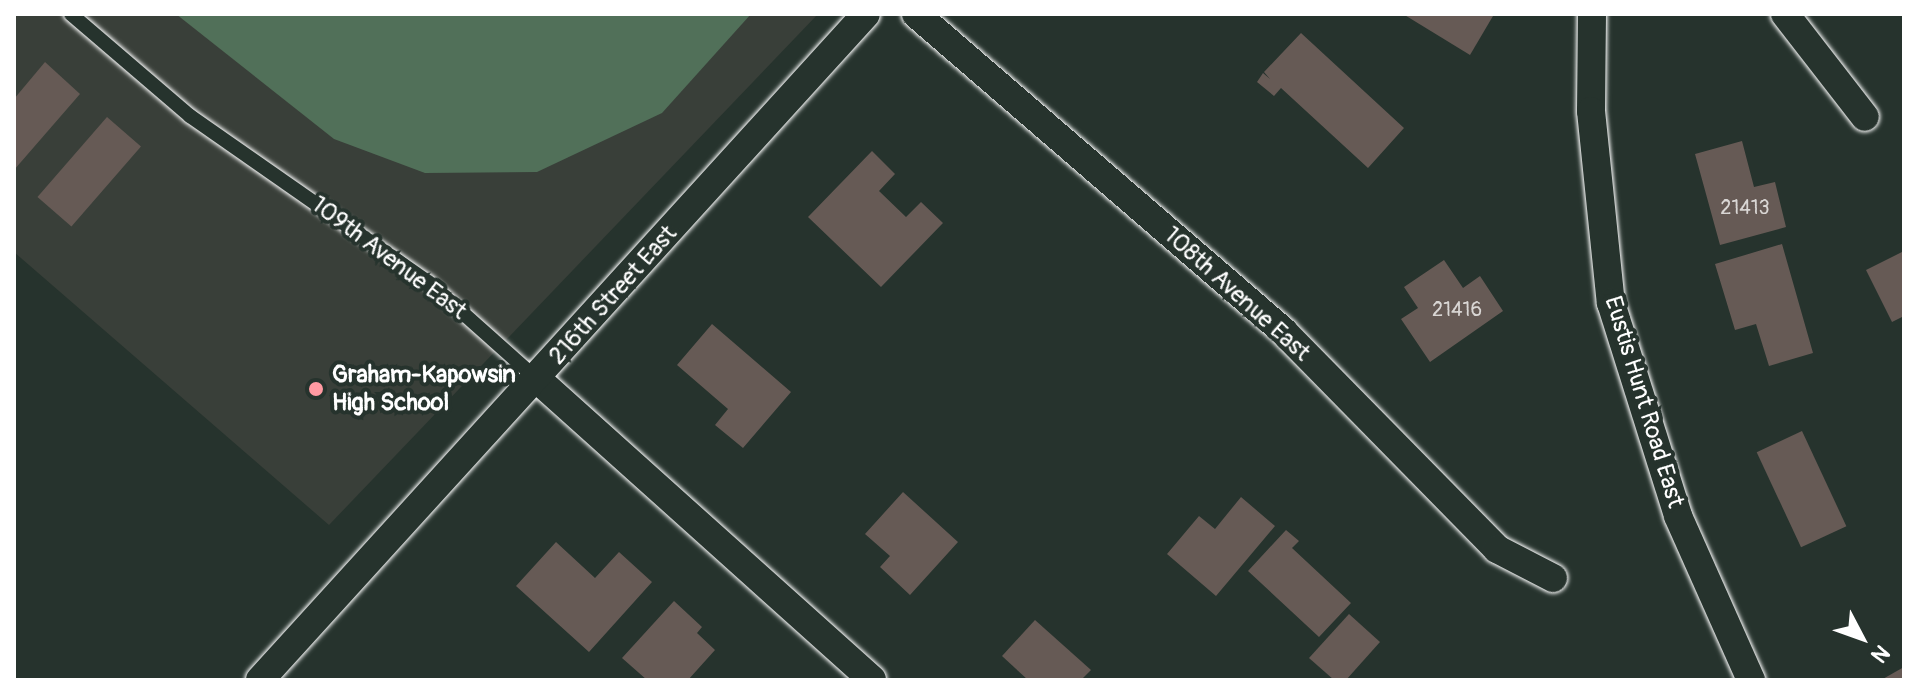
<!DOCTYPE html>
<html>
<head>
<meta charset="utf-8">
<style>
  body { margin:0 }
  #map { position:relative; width:1918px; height:694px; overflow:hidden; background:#26332d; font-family:Pangolin,sans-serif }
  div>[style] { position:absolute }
  .built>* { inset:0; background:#393f39 }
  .green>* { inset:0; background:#517059 }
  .building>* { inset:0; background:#665a55; transform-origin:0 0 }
  .roads { filter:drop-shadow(0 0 2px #fff) drop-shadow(0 0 2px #fff) }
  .lane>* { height:14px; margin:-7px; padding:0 7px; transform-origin:7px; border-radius:7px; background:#26332d }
  .street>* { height:28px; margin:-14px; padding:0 14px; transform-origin:14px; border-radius:14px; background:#26332d }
  .dots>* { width:22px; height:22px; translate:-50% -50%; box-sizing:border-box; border:4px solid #26332d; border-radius:50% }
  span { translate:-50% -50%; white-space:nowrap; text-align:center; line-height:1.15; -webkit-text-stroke:8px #26332d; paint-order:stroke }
  .number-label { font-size:20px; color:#d9d6d4 }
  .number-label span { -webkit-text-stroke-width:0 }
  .street-label { font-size:24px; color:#fff }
  .poi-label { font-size:24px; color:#fff; font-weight:700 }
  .left { translate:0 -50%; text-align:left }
  .frame { position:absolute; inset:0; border:16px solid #fff; pointer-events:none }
  .north { position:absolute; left:1822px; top:598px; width:80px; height:80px; -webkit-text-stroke:6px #26332d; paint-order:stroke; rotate:131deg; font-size:22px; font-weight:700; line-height:32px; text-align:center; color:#fff }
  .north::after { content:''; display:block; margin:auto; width:28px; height:36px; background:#fff; clip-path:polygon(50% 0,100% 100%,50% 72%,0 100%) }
</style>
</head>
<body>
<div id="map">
  <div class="built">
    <i style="clip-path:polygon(14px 14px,818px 14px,329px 525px,14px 252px)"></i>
  </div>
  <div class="green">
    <i style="clip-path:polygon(176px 14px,751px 14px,662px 113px,537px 172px,425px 173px,334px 139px)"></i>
  </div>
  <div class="building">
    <i style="clip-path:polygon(1403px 14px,1490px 14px,1493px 16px,1470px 55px)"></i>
    <i style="clip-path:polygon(1301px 33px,1404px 128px,1368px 168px,1281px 88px,1274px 96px,1257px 82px,1263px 73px,1270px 79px,1264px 72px)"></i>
    <i style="clip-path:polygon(45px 62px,80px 94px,14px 170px,14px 99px)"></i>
    <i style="left:107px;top:117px;width:45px;height:106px;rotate:41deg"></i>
    <i style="clip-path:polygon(1742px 141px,1754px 187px,1775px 182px,1786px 227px,1720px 245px,1695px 154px)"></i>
    <i style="clip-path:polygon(872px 151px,895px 174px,879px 191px,906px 217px,921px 202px,943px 223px,881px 287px,808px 217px)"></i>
    <i style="clip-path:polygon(1782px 244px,1813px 353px,1769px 366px,1756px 324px,1735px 330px,1715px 264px)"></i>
    <i style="clip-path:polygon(1904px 251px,1904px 316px,1892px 322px,1866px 270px)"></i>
    <i style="clip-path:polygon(1444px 260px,1463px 288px,1480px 276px,1503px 311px,1430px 362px,1401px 319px,1418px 308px,1404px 287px)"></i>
    <i style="clip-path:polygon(712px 324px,791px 392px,743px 448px,715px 425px,728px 409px,677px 365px)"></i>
    <i style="left:1802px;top:431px;width:105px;height:50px;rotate:65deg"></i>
    <i style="clip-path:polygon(903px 492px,958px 542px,910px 595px,880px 567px,890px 556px,865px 534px)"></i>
    <i style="clip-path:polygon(1241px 497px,1275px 526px,1216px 596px,1167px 554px,1199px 516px,1215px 529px)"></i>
    <i style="clip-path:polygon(1286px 530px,1299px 541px,1292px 548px,1351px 603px,1319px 637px,1248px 571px)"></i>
    <i style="clip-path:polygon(556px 542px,595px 578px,619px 552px,652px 582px,589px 652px,516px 586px)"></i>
    <i style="clip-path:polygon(674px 601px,702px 627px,697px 633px,715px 650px,688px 680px,647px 680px,622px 658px)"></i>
    <i style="clip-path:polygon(1349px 614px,1380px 642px,1346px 680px,1334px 680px,1309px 658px)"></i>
    <i style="clip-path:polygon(1035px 620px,1091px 670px,1081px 680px,1028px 680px,1002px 656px)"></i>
    <i style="clip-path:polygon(1904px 667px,1904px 680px,1881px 680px)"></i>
  </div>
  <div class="roads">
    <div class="lane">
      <i style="left:71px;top:14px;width:157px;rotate:40.6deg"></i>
      <i style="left:190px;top:116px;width:290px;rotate:34.9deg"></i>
      <i style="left:428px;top:282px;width:146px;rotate:41.7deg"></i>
    </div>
    <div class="street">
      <i style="left:916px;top:14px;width:486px;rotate:40.8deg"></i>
      <i style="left:1284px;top:332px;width:304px;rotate:45.5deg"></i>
      <i style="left:1497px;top:549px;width:63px;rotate:27.4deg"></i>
      <i style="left:1592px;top:14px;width:97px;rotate:90.6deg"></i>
      <i style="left:1591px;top:111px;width:193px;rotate:84.1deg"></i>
      <i style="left:1611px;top:303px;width:223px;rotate:72.5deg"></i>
      <i style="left:1678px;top:516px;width:180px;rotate:66deg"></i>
      <i style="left:1785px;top:14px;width:130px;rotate:52.2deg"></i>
      <i style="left:537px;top:379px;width:450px;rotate:41.9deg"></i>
      <i style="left:260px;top:680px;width:900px;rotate:-47.7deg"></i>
    </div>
  </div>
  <div class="dots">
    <i style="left:316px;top:389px;background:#ff9aa2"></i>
  </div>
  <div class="number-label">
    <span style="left:1745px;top:207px">21413</span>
    <span style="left:1457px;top:309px">21416</span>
  </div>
  <div class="street-label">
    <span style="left:389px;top:258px;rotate:37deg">109th Avenue East</span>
    <span style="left:1237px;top:294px;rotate:42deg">108th Avenue East</span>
    <span style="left:613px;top:295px;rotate:-48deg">216th Street East</span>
    <span style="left:1644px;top:402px;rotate:73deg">Eustis Hunt Road East</span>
  </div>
  <div class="poi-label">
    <span class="left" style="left:332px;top:389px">Graham-Kapowsin<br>High School</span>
  </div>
  <div class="frame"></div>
  <div class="north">N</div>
</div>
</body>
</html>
